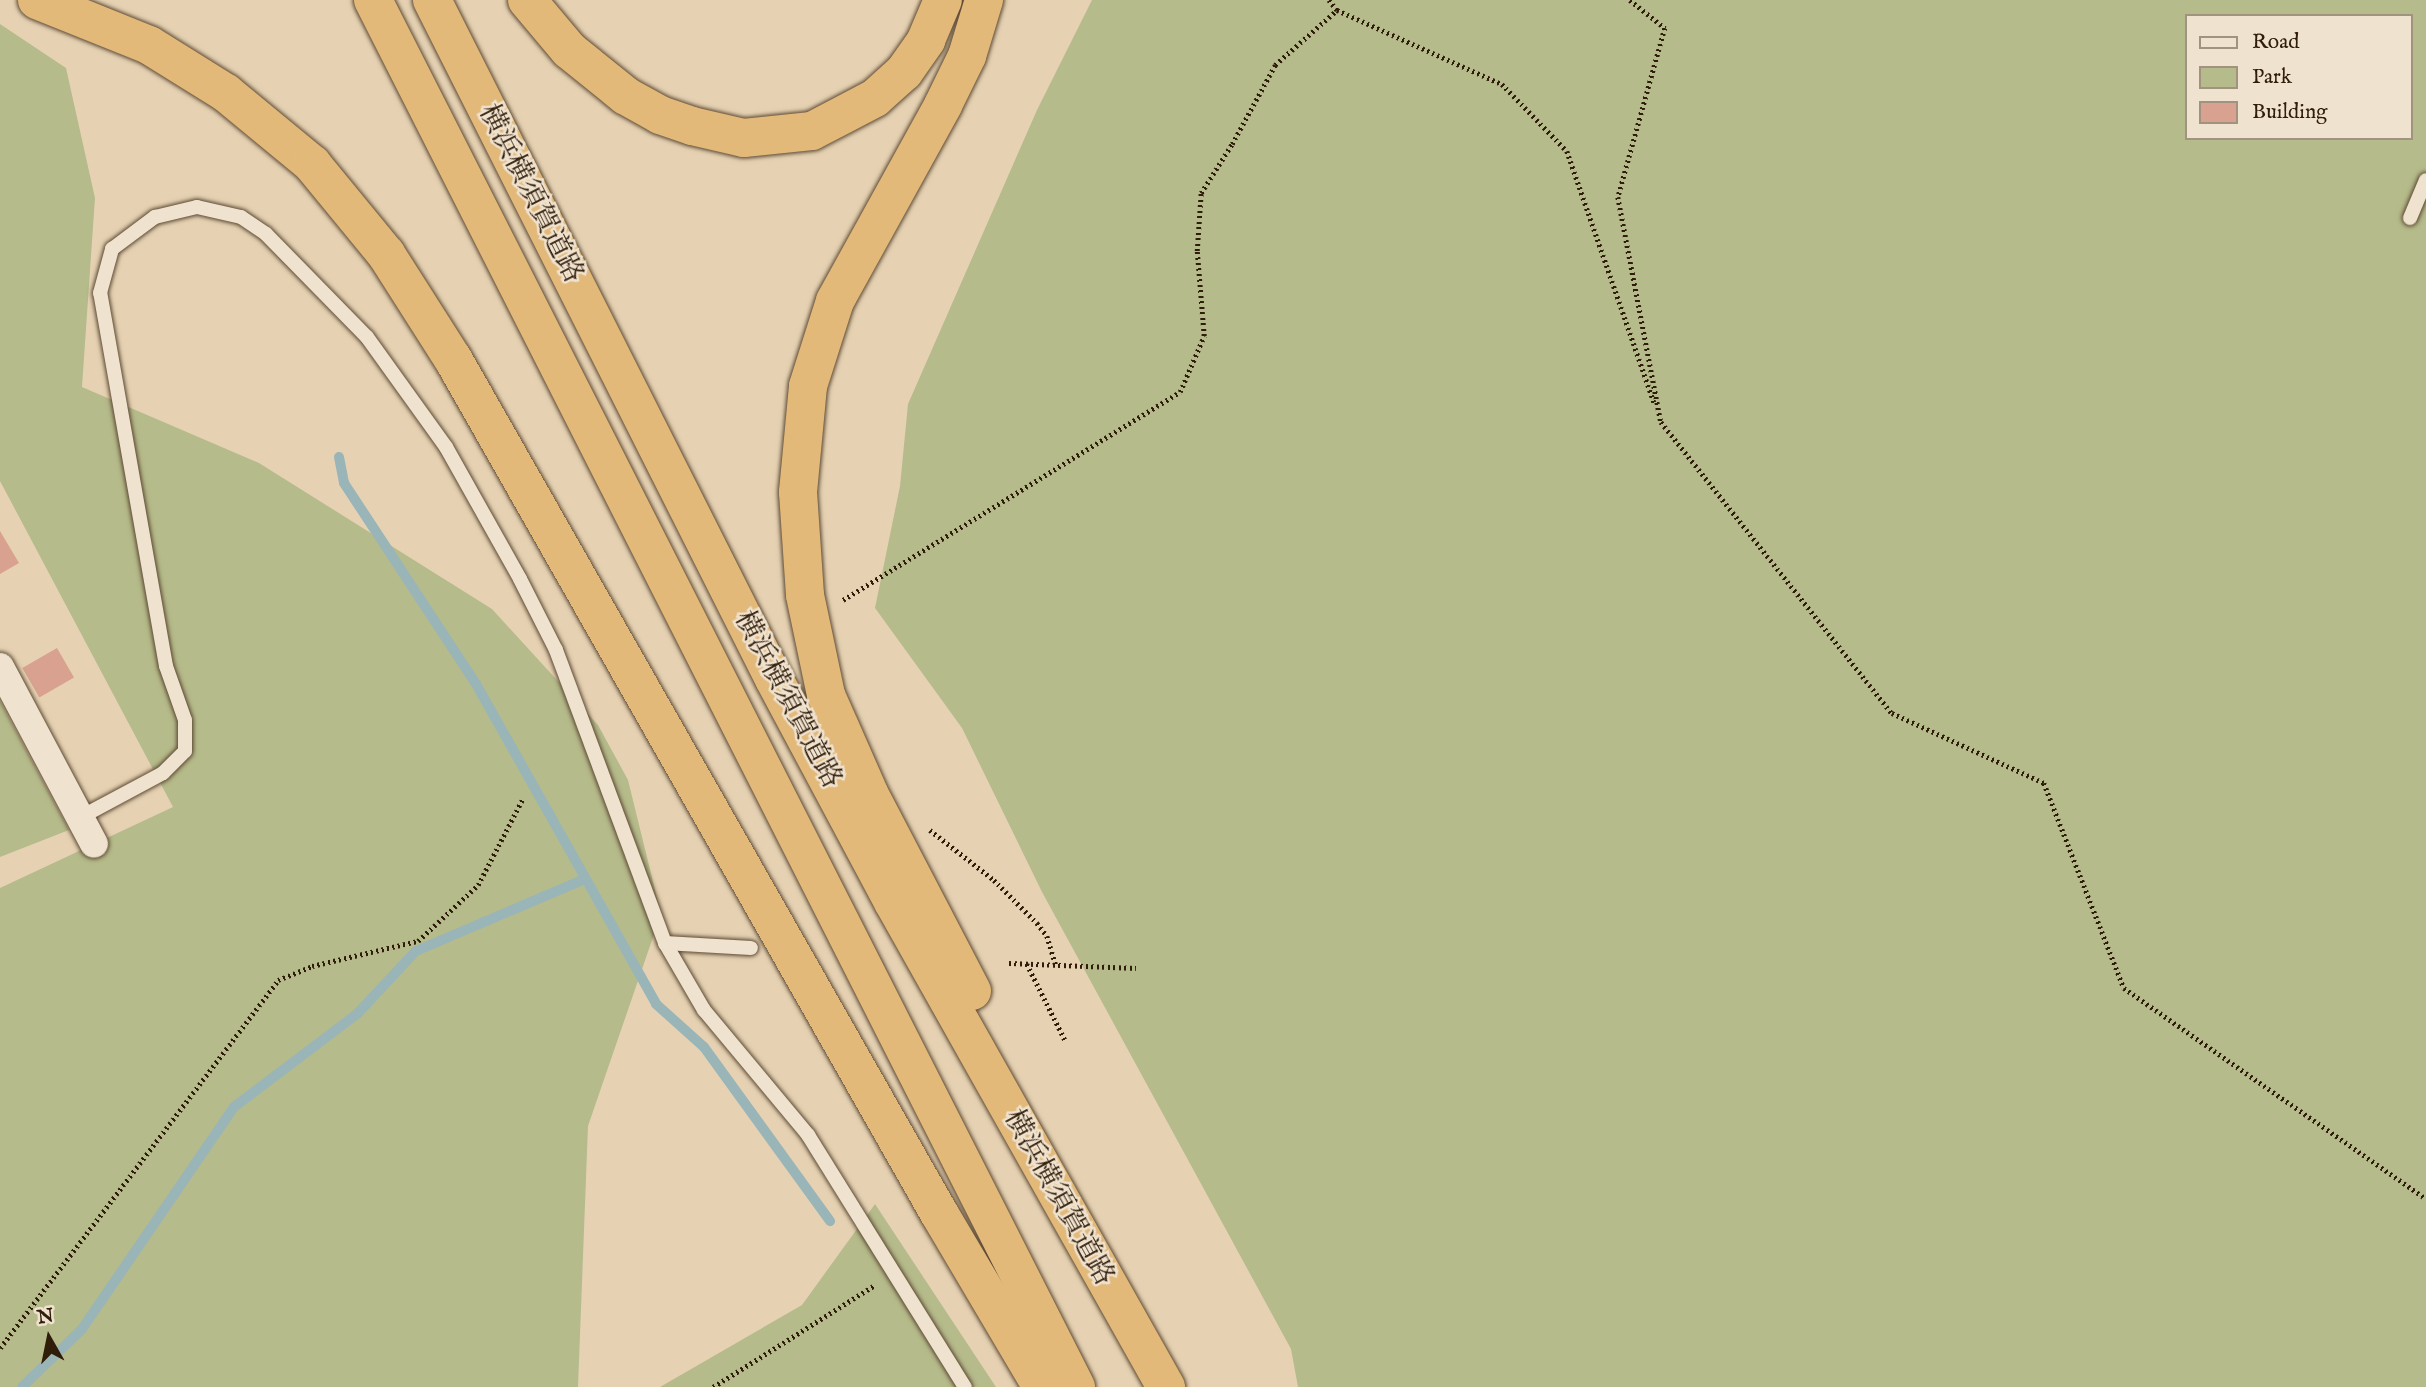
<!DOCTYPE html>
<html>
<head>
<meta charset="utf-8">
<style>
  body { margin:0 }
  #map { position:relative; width:2426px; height:1387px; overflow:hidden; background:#e6d2b3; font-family:"IM FELL English","Noto Serif JP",serif }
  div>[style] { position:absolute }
  .green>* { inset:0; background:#b6bb8b }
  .stream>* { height:10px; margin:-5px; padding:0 5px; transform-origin:5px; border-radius:5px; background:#9ab5b7 }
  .building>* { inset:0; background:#d9a18f; transform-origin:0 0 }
  .path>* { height:4.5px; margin-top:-2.25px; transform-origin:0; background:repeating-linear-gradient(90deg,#2f1d0a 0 2px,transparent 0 5.5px) }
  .roads { filter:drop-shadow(0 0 2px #5d4a34) drop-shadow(0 0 2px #5d4a34) }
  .lane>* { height:14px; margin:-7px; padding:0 7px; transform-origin:7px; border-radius:7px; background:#efe2ce }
  .street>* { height:28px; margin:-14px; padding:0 14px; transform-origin:14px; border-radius:14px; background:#efe2ce }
  .highway>* { height:38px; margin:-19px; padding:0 19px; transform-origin:19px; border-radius:19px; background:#e3b97a }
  span { translate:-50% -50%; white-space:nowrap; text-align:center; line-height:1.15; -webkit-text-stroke:5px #efe2ce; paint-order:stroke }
  .street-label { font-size:28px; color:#2f1d0a }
  .legend { position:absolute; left:2185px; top:14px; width:228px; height:126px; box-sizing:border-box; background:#efe2ce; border:2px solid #a29380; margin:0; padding:9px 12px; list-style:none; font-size:21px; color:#2f1d0a }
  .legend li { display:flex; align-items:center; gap:14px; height:35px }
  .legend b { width:35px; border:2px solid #a29380 }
  .north { position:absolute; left:14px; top:1303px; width:70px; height:70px; -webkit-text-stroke:5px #efe2ce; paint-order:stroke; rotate:351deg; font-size:19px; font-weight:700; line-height:28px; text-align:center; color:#2f1d0a }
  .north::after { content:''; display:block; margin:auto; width:24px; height:32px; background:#2f1d0a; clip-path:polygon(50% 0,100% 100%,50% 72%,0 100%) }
</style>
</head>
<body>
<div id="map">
  <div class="green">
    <i style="clip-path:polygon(evenodd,1092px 0,2426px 0,2426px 1387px,1298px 1387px,1291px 1349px,1042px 892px,962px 728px,875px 608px,900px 486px,908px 404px,1037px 110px,1092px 0,2186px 16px,2410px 16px,2410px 138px,2186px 138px,2186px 16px)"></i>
    <i style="clip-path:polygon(0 24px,66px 68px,95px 198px,82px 387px,259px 463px,492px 609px,598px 725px,628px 780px,661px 914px,588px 1126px,578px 1387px,0 1387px,0 888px,173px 807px,0 481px)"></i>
    <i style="clip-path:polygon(0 701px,69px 830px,0 857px)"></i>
    <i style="clip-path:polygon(875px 1204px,996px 1387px,660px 1387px,802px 1305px)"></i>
  </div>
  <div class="stream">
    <i style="left:339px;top:457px;width:26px;rotate:79deg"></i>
    <i style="left:344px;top:483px;width:240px;rotate:56.7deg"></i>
    <i style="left:476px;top:684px;width:367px;rotate:60.6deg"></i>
    <i style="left:656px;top:1004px;width:64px;rotate:41.9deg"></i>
    <i style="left:704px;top:1047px;width:215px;rotate:54.1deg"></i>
    <i style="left:22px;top:1387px;width:83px;rotate:-44deg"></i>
    <i style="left:82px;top:1329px;width:269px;rotate:-55.6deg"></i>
    <i style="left:234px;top:1107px;width:154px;rotate:-37.1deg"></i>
    <i style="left:357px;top:1014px;width:86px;rotate:-46.9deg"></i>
    <i style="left:416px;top:951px;width:184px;rotate:-23.1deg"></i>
  </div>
  <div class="building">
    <i style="clip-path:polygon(0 531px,19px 563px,0 574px)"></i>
    <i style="left:57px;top:648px;width:34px;height:40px;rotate:60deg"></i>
  </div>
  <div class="path">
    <i style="left:1329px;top:0;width:13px;rotate:51deg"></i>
    <i style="left:1337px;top:10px;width:181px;rotate:24.2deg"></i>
    <i style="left:1502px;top:84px;width:93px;rotate:45.9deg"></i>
    <i style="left:1567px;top:151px;width:269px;rotate:70.9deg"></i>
    <i style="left:1630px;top:0;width:45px;rotate:38.7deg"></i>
    <i style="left:1665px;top:28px;width:175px;rotate:105.5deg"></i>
    <i style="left:1618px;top:197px;width:229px;rotate:79.2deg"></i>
    <i style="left:1661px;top:422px;width:372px;rotate:51.6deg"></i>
    <i style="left:1892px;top:713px;width:167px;rotate:24.7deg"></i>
    <i style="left:2044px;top:783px;width:220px;rotate:68.7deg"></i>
    <i style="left:2124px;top:988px;width:368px;rotate:34.9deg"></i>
    <i style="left:843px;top:600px;width:396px;rotate:-31.7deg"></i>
    <i style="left:1180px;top:392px;width:61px;rotate:-66.8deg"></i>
    <i style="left:1204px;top:336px;width:85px;rotate:-94.7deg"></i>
    <i style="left:1197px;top:251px;width:58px;rotate:-86.1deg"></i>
    <i style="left:1201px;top:193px;width:58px;rotate:-57.7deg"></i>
    <i style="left:1232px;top:144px;width:90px;rotate:-61.4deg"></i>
    <i style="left:1275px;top:65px;width:83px;rotate:-41.6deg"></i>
    <i style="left:930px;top:830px;width:81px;rotate:38deg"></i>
    <i style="left:994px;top:880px;width:61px;rotate:45deg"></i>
    <i style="left:1037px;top:923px;width:16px;rotate:52deg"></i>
    <i style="left:1047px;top:936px;width:30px;rotate:73deg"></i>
    <i style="left:1009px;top:963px;width:127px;rotate:2.3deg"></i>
    <i style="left:1027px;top:964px;width:87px;rotate:63.4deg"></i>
    <i style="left:0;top:1348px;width:461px;rotate:-52.9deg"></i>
    <i style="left:278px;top:980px;width:37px;rotate:-22deg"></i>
    <i style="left:312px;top:966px;width:109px;rotate:-13.3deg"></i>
    <i style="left:418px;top:941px;width:82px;rotate:-43deg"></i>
    <i style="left:478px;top:885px;width:96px;rotate:-62.6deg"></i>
    <i style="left:713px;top:1387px;width:191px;rotate:-32.2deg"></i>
  </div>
  <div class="roads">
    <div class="lane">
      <i style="left:2410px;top:218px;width:41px;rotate:-67.2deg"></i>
      <i style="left:81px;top:817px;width:93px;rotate:-28.2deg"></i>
      <i style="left:163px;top:773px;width:31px;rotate:-45deg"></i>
      <i style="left:185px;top:751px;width:31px;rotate:-90deg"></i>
      <i style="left:185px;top:720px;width:57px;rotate:-109.4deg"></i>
      <i style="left:166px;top:666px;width:379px;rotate:-100deg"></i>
      <i style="left:100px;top:293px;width:46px;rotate:-74.7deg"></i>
      <i style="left:112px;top:249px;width:54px;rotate:-36.7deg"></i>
      <i style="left:155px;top:217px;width:43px;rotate:-13.4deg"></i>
      <i style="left:197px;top:207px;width:45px;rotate:12.8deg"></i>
      <i style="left:241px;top:217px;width:30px;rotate:34deg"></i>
      <i style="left:266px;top:234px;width:144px;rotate:45.6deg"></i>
      <i style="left:367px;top:337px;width:135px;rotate:54.3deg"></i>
      <i style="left:446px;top:447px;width:151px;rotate:60.7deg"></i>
      <i style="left:520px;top:579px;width:80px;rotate:63.1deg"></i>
      <i style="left:556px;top:650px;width:313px;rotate:69.6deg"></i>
      <i style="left:665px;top:943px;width:78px;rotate:59.8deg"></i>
      <i style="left:704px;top:1010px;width:163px;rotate:50.2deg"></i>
      <i style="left:808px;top:1135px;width:297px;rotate:58.1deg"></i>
      <i style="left:665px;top:943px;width:86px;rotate:3.3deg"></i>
    </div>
    <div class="street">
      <i style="left:0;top:667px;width:200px;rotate:62deg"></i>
    </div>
    <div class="highway">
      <i style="left:37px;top:0;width:121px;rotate:21.9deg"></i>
      <i style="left:149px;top:45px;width:91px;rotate:31.9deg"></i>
      <i style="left:226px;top:93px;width:112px;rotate:39.5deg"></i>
      <i style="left:312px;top:164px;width:117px;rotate:50.6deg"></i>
      <i style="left:386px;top:254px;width:125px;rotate:57.5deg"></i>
      <i style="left:453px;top:359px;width:983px;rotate:60.36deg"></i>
      <i style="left:939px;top:1213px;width:202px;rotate:59.4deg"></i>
      <i style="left:373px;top:0;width:1555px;rotate:63.12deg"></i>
      <i style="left:432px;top:0;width:760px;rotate:63.27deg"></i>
      <i style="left:774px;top:679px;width:253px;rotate:61.9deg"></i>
      <i style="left:893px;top:902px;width:557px;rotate:60.63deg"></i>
      <i style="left:527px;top:0;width:65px;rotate:50deg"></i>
      <i style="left:569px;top:50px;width:73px;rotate:38.9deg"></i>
      <i style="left:626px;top:96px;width:39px;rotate:29deg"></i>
      <i style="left:660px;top:115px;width:34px;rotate:19deg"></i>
      <i style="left:692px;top:126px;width:53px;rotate:13deg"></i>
      <i style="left:744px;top:138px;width:68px;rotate:-5.9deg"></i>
      <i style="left:812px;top:131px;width:71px;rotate:-27.6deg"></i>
      <i style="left:875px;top:98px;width:39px;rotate:-42deg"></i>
      <i style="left:904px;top:72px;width:39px;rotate:-55deg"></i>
      <i style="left:926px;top:40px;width:43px;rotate:-67deg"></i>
      <i style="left:972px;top:991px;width:223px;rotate:-117.5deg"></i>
      <i style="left:869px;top:793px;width:107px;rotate:-113.7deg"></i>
      <i style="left:826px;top:695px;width:102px;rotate:-101.9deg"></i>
      <i style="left:805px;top:595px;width:103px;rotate:-93.9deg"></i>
      <i style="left:798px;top:492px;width:106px;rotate:-84.6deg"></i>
      <i style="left:808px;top:386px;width:89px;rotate:-72.4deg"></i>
      <i style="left:835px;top:301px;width:224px;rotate:-61.1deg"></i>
      <i style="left:943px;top:105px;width:55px;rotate:-63.9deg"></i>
      <i style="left:967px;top:56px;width:59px;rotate:-73.1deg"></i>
    </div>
  </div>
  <div class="street-label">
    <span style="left:530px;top:194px;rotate:63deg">横浜横須賀道路</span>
    <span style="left:787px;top:700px;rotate:62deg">横浜横須賀道路</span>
    <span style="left:1058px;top:1198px;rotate:61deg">横浜横須賀道路</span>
  </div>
  <ul class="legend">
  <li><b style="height:9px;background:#efe2ce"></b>Road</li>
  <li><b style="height:19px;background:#b6bb8b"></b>Park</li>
  <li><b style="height:19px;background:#d9a18f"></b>Building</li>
  </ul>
  <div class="north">N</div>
</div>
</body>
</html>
